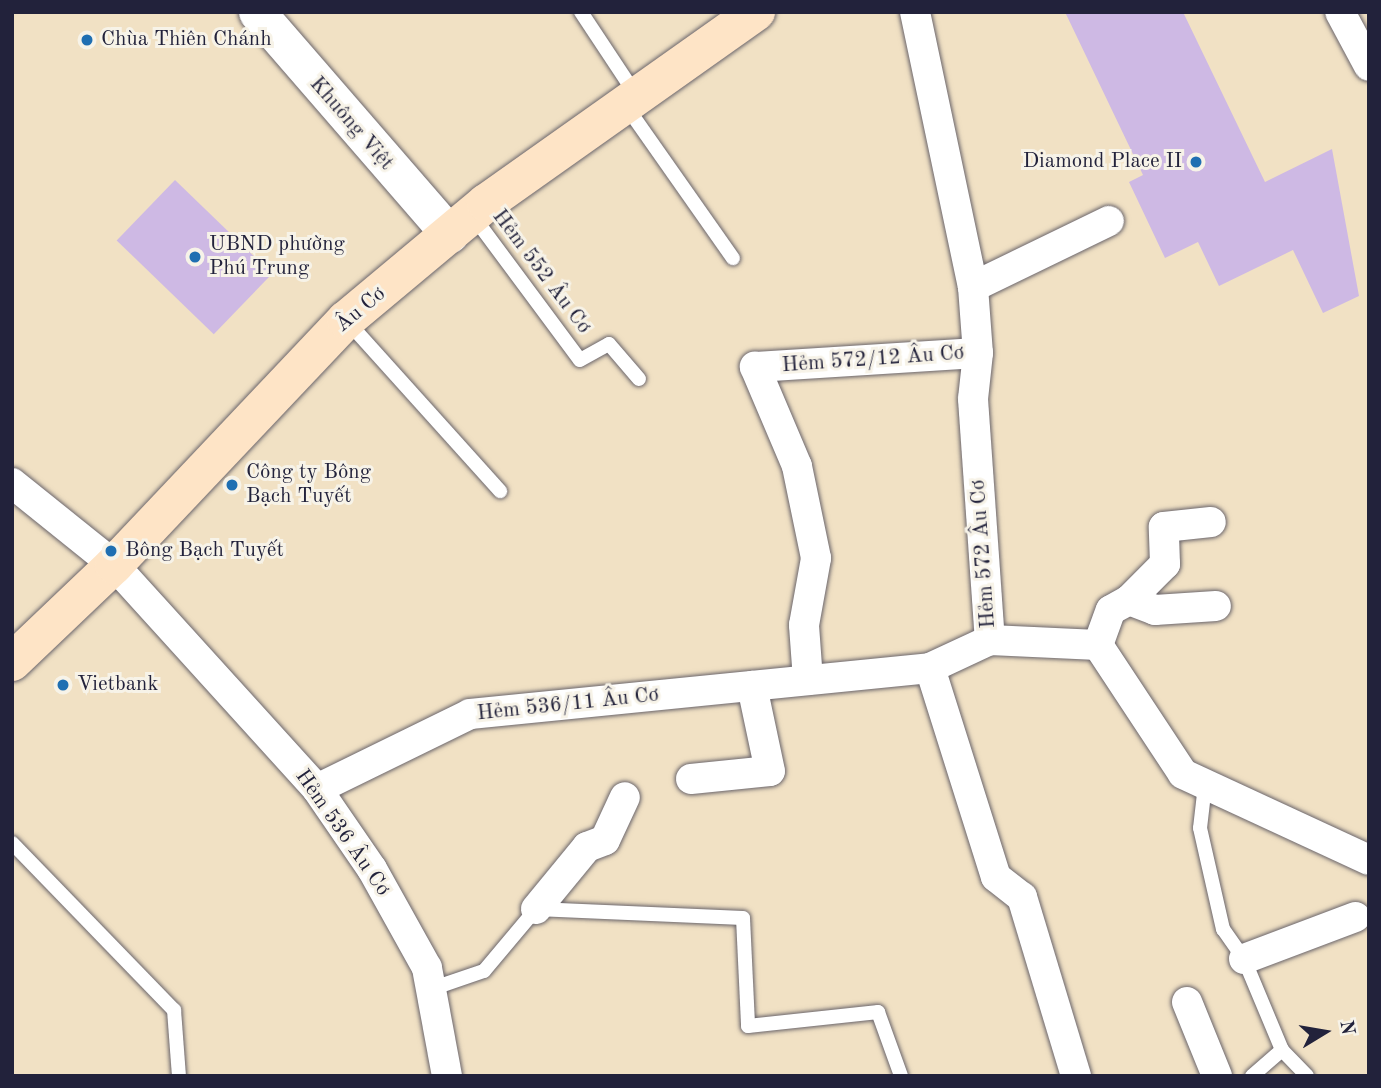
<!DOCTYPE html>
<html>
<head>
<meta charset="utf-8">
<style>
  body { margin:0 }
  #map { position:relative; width:1381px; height:1088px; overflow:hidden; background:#f1e1c4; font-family:"Old Standard TT",serif }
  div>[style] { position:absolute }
  .building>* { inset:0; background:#ceb9e4; transform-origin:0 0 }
  .roads { filter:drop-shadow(0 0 2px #6a656b) drop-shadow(0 0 2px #6a656b) }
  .service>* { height:14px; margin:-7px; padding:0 7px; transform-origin:7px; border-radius:7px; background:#fff }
  .minor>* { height:30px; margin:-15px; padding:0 15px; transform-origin:15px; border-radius:15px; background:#fff }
  .tertiary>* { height:37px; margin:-18.5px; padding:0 18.5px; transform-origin:18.5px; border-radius:18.5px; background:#fff }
  .secondary>* { height:38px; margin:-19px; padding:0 19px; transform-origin:19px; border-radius:19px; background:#fee4c6 }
  .dots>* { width:19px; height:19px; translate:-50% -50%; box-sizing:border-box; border:4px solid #f7f3e8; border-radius:50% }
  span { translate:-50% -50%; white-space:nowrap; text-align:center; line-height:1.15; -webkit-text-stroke:6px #f7f3e8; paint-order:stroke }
  .poi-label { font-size:21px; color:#22223b }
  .left { translate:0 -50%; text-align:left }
  .right { translate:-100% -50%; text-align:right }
  .street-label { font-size:21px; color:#22223b }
  .frame { position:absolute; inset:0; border:14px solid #22223b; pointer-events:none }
  .north { position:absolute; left:1290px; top:997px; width:70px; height:70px; -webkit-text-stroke:5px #f7f3e8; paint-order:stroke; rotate:79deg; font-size:19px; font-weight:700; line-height:28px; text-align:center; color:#22223b }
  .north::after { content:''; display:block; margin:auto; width:24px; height:32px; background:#22223b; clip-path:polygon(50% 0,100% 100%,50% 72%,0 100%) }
</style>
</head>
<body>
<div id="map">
  <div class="building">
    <i style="clip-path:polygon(1065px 12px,1183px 12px,1265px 182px,1332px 149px,1359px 296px,1323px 313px,1293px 250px,1219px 286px,1198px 242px,1165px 258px,1129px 182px,1143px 175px)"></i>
    <i style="left:175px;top:180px;width:135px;height:84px;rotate:44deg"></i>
  </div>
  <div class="roads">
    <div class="service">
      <i style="left:581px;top:12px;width:100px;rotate:56.5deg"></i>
      <i style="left:626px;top:106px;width:186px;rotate:54.9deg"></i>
      <i style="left:473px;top:216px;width:179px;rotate:53.4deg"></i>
      <i style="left:580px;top:360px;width:33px;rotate:-29deg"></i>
      <i style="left:609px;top:344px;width:46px;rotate:49.4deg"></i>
      <i style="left:347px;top:321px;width:229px;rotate:48deg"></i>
      <i style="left:1205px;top:785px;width:43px;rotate:96.6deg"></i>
      <i style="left:1200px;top:828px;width:104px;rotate:77.2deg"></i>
      <i style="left:1223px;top:929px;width:37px;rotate:55deg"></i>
      <i style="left:1244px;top:959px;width:99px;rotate:67.3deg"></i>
      <i style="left:12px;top:843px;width:233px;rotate:45.9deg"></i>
      <i style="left:174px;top:1010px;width:66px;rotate:85.7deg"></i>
      <i style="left:431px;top:989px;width:56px;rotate:-18.8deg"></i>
      <i style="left:484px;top:971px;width:81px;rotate:-50deg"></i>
      <i style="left:536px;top:909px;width:207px;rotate:2.5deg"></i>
      <i style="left:743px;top:918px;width:108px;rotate:87.3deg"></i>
      <i style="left:748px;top:1026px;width:131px;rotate:-6.1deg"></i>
      <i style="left:878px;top:1012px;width:68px;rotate:70.2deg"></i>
      <i style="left:1252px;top:1076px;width:40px;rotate:-41deg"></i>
      <i style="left:1282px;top:1050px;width:36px;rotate:46deg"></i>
    </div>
    <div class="minor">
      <i style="left:915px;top:12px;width:281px;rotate:78.1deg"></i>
      <i style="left:973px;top:287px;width:66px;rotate:85.7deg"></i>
      <i style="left:978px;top:353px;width:46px;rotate:96.2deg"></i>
      <i style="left:973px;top:399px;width:242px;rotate:86deg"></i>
      <i style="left:990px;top:640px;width:66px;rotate:155deg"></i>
      <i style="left:930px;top:668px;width:219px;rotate:72.5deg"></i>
      <i style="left:996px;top:877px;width:33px;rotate:38deg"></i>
      <i style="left:1022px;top:897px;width:187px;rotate:73.2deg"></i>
      <i style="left:1340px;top:12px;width:61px;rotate:61.8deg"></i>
      <i style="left:973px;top:287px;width:151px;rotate:-25.9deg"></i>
      <i style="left:12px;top:483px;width:131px;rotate:38.8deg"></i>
      <i style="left:114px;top:565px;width:302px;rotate:47.8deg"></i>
      <i style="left:317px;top:789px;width:97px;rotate:55.5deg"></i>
      <i style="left:372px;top:869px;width:113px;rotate:60.9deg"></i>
      <i style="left:427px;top:968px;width:110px;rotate:79.5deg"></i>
      <i style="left:1129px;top:600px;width:28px;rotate:21deg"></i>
      <i style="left:1155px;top:610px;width:61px;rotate:-3.8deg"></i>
      <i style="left:990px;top:640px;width:108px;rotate:2.7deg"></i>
      <i style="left:1098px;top:645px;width:154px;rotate:56.6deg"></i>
      <i style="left:1183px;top:774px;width:205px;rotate:24.8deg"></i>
      <i style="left:1098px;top:645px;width:37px;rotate:-70deg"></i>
      <i style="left:1111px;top:610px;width:21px;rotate:-29deg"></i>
      <i style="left:1129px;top:600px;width:51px;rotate:-45deg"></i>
      <i style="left:1165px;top:564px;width:37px;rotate:-92deg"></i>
      <i style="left:1164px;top:527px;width:47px;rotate:-6.1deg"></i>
      <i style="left:808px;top:680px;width:55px;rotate:-94.2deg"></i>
      <i style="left:804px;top:625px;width:68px;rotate:-79.8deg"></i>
      <i style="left:816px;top:558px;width:94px;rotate:-101.7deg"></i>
      <i style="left:797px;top:466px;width:108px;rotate:-113deg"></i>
      <i style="left:755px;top:367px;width:223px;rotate:-3.6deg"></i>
      <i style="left:691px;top:779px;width:79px;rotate:-5.8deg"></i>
      <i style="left:770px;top:771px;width:87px;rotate:-102deg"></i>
      <i style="left:317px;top:789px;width:170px;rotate:-26.1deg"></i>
      <i style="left:470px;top:714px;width:462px;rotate:-5.7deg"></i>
      <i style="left:536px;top:909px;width:80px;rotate:-50.6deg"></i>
      <i style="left:587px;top:847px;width:19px;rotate:-21deg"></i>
      <i style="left:605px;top:840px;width:47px;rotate:-65.1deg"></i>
      <i style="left:1244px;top:959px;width:119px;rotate:-20.7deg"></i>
      <i style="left:1187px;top:1002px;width:80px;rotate:67.9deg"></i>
    </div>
    <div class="tertiary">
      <i style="left:257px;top:12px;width:294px;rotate:49.1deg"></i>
    </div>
    <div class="secondary">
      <i style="left:12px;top:662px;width:141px;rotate:-43.6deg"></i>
      <i style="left:114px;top:565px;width:337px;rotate:-46.6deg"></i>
      <i style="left:346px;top:320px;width:182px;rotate:-39.9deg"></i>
      <i style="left:486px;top:203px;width:331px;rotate:-35.3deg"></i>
    </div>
  </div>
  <div class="dots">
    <i style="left:87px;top:40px;background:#1f6fb2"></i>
    <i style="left:1196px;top:162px;background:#1f6fb2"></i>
    <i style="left:195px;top:257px;background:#1f6fb2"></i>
    <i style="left:232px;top:485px;background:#1f6fb2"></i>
    <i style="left:111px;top:551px;background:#1f6fb2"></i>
    <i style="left:63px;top:685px;background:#1f6fb2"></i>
  </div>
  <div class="poi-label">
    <span class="left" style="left:101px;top:40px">Chùa Thiên Chánh</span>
    <span class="right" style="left:1182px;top:162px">Diamond Place II</span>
    <span class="left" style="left:209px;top:257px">UBND phường<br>Phú Trung</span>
    <span class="left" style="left:246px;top:485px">Công ty Bông<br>Bạch Tuyết</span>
    <span class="left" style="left:125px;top:551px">Bông Bạch Tuyết</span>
    <span class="left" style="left:77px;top:685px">Vietbank</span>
  </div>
  <div class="street-label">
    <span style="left:351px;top:124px;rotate:49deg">Khuông Việt</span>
    <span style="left:541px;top:272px;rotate:53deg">Hẻm 552 Âu Cơ</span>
    <span style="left:361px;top:310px;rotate:-40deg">Âu Cơ</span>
    <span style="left:873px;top:360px;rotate:-4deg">Hẻm 572/12 Âu Cơ</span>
    <span style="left:984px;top:554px;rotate:-94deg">Hẻm 572 Âu Cơ</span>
    <span style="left:568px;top:705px;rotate:-6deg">Hẻm 536/11 Âu Cơ</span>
    <span style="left:342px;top:833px;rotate:55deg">Hẻm 536 Âu Cơ</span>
  </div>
  <div class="frame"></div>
  <div class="north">N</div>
</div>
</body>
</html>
